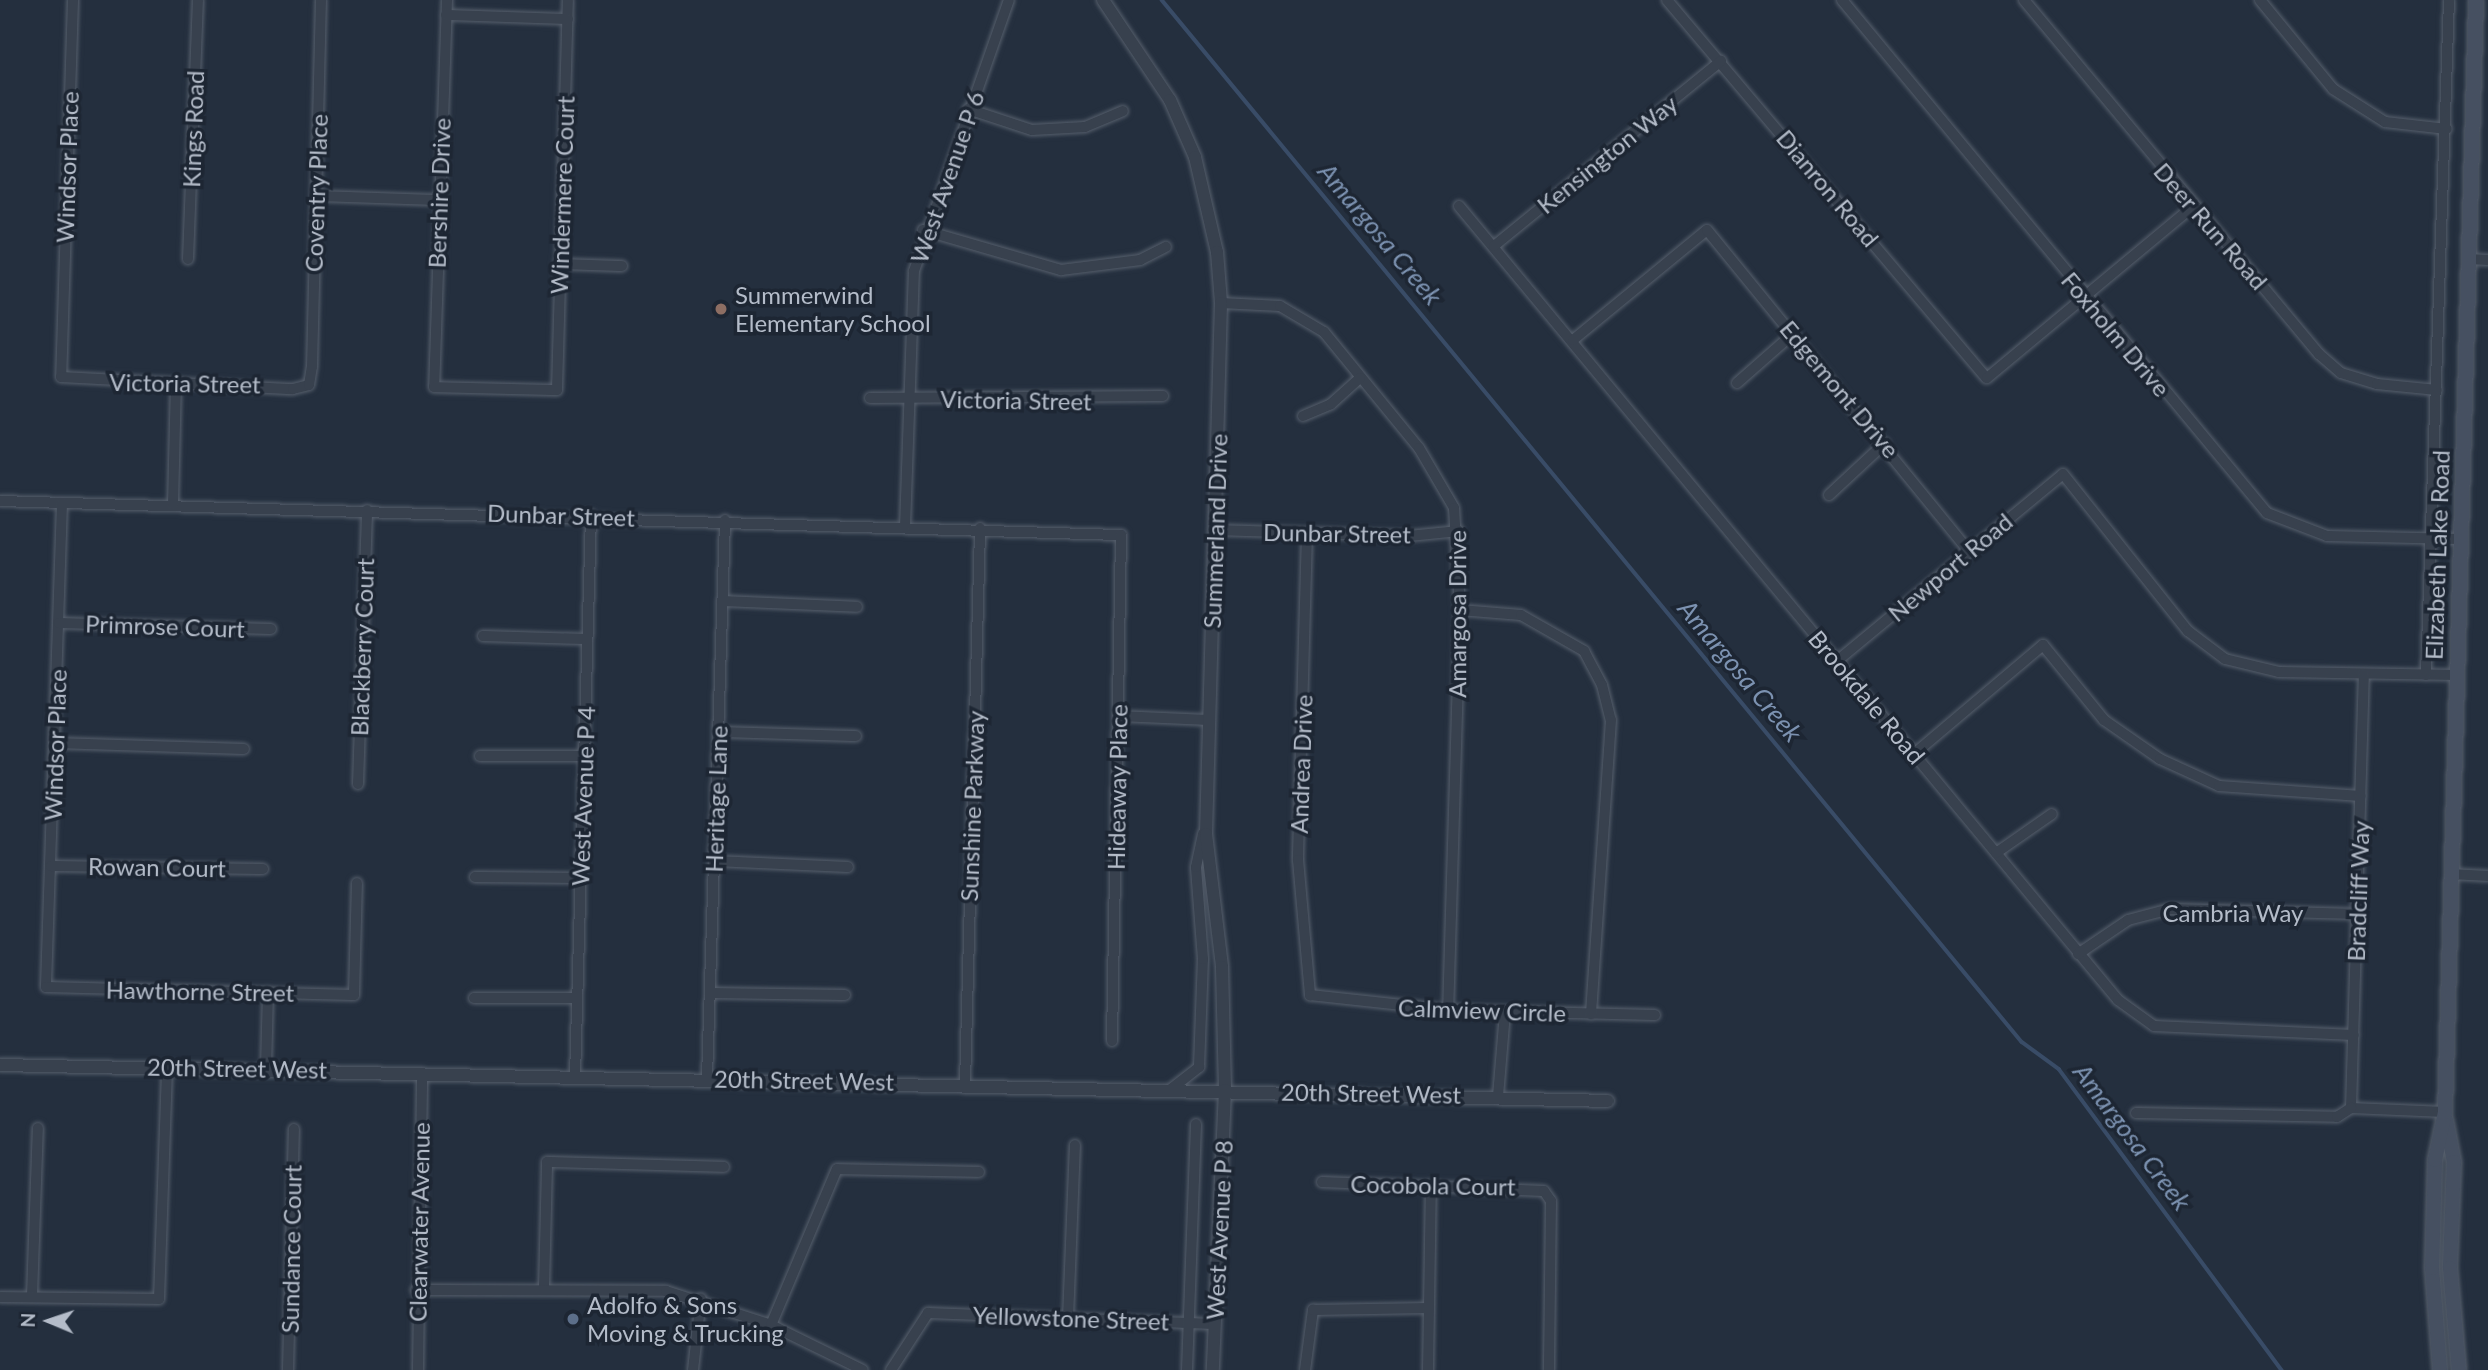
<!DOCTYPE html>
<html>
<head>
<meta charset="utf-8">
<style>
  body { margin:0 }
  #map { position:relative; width:2488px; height:1370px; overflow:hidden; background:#242f3e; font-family:Lato,sans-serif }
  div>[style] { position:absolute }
  .stream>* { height:3.5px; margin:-1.75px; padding:0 1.75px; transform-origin:1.75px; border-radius:1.75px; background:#394c67 }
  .roads { filter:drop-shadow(0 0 2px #565f6c) drop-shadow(0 0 2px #565f6c) }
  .minor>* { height:10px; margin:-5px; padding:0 5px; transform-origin:5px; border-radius:5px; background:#38414e }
  .tertiary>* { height:12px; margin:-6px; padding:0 6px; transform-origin:6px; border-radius:6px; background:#38414e }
  .secondary>* { height:14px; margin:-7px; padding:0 7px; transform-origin:7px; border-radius:7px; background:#465061 }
  .dots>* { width:19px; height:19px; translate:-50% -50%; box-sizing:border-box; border:4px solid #1d2633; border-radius:50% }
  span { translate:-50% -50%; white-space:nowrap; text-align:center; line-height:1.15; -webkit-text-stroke:7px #1d2633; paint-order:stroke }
  .street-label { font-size:24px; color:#b4bcc9 }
  .poi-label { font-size:24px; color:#b4bcc9 }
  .left { translate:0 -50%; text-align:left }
  .water-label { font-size:26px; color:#7c92b1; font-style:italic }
  .north { position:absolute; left:14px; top:1286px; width:70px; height:70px; -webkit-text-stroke:5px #1d2633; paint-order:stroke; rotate:272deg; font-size:19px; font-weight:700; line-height:28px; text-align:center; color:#b4bcc9 }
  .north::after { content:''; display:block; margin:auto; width:24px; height:32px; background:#b4bcc9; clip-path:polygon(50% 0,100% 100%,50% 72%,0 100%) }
</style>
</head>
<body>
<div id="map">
  <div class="stream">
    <i style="left:1162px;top:0;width:1351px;rotate:50.47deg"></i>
    <i style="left:2022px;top:1042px;width:46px;rotate:36.1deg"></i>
    <i style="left:2059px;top:1069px;width:375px;rotate:53.5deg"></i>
  </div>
  <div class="roads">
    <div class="minor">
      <i style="left:73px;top:0;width:377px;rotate:91.8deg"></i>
      <i style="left:61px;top:377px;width:232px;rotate:3deg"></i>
      <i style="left:293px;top:389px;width:16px;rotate:-14deg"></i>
      <i style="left:309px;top:385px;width:18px;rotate:-81deg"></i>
      <i style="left:312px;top:367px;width:367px;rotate:-88.6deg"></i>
      <i style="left:447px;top:0;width:387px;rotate:91.9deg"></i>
      <i style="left:434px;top:387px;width:123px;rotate:1.4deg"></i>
      <i style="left:557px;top:390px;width:390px;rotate:-88.4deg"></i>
      <i style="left:1667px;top:0;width:495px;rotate:49.8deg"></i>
      <i style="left:1987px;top:378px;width:267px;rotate:-39.8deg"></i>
      <i style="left:1842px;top:0;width:666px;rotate:50.36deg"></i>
      <i style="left:2267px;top:513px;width:64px;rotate:21deg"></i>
      <i style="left:2327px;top:536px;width:133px;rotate:1.3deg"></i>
      <i style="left:2024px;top:0;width:461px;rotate:50.2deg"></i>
      <i style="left:2319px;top:354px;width:29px;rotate:41deg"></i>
      <i style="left:2341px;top:373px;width:38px;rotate:17deg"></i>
      <i style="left:2377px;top:384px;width:60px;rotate:5.7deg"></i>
      <i style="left:2260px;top:0;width:115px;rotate:50.6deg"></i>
      <i style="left:2333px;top:89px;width:62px;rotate:32.4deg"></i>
      <i style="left:2385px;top:122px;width:62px;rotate:6.4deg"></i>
      <i style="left:446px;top:15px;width:122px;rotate:1.9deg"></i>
      <i style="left:968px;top:109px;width:67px;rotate:18.2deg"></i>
      <i style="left:1032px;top:130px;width:53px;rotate:-3.2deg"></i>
      <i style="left:1085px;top:127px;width:41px;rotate:-22.8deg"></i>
      <i style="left:316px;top:196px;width:122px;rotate:1.9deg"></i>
      <i style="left:1459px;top:206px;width:1032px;rotate:50.31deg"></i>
      <i style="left:2118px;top:1000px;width:44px;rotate:35.8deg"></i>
      <i style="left:2154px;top:1026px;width:200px;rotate:2.6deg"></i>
      <i style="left:923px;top:230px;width:144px;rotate:16.2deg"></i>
      <i style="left:1061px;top:270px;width:80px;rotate:-7.2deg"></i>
      <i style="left:1140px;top:260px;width:29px;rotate:-27deg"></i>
      <i style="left:1494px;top:246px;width:293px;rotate:-39.2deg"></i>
      <i style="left:188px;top:259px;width:259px;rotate:-87.8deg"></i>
      <i style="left:2468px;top:259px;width:20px;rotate:3deg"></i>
      <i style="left:559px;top:264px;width:63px;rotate:1.8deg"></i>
      <i style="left:1221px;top:303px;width:59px;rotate:2.9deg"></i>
      <i style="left:1280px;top:306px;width:51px;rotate:30.6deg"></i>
      <i style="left:1324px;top:332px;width:150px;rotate:50.7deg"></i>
      <i style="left:1419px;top:448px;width:69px;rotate:59.7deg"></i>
      <i style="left:1454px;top:508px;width:102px;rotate:86.6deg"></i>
      <i style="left:1460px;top:610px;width:400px;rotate:91.7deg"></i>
      <i style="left:1573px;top:340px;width:173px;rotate:-39.4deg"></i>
      <i style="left:1707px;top:230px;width:414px;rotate:50.8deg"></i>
      <i style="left:1737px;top:383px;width:76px;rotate:-41.3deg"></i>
      <i style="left:870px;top:398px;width:293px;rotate:-0.4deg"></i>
      <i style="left:1303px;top:416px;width:30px;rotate:-23deg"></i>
      <i style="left:1331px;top:404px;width:39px;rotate:-42deg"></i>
      <i style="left:1829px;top:495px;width:76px;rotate:-42.9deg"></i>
      <i style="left:0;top:501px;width:1122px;rotate:1.74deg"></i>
      <i style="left:1121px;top:535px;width:506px;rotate:91.02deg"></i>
      <i style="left:62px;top:503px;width:484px;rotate:91.9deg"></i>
      <i style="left:46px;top:987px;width:308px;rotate:1.5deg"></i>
      <i style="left:354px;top:995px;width:112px;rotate:-88.5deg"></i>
      <i style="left:173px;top:504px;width:121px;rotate:-88.6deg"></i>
      <i style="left:905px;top:527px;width:256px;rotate:-88deg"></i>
      <i style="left:914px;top:271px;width:287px;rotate:-70.7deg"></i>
      <i style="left:1215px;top:530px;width:194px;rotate:1.8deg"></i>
      <i style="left:1409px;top:536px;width:50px;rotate:-5.7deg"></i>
      <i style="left:1307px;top:533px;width:327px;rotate:91.6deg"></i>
      <i style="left:1298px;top:860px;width:136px;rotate:84.9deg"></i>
      <i style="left:1310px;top:995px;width:139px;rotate:6.2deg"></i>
      <i style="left:1448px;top:1010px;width:207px;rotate:1.4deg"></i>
      <i style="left:722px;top:601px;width:135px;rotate:2.5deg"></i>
      <i style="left:1460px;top:610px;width:61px;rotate:4.7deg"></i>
      <i style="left:1521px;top:615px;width:73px;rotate:29.7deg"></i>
      <i style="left:1584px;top:651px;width:38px;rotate:62deg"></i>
      <i style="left:1602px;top:685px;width:36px;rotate:76deg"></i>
      <i style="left:1611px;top:720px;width:295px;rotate:93.9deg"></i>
      <i style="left:59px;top:623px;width:212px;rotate:1.6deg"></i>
      <i style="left:483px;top:636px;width:103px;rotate:1.7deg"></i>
      <i style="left:1837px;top:661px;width:293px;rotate:-39.6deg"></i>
      <i style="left:2063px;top:474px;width:201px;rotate:51.5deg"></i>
      <i style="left:2188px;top:631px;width:46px;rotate:37.1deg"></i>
      <i style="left:2225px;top:659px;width:56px;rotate:13.5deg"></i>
      <i style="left:2279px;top:672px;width:178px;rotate:1deg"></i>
      <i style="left:2426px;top:675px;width:675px;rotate:-88.05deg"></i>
      <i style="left:1118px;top:716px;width:91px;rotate:2.5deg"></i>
      <i style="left:718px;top:732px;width:138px;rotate:1.7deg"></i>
      <i style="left:55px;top:743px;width:189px;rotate:1.8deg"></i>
      <i style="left:1914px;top:754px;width:169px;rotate:-40.2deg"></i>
      <i style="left:2043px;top:645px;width:97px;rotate:50.9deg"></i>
      <i style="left:2104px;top:720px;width:68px;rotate:34.9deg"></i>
      <i style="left:2160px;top:759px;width:65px;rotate:24.6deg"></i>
      <i style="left:2219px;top:786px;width:142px;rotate:4deg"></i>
      <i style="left:480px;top:756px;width:105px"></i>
      <i style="left:358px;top:784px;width:274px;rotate:-88.1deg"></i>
      <i style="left:1996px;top:853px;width:68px;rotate:-34.9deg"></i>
      <i style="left:715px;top:861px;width:133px;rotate:2.6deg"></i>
      <i style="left:51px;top:866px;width:212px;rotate:0.8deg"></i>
      <i style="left:2451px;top:874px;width:37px;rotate:3deg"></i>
      <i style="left:475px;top:877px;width:105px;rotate:0.5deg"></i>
      <i style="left:2078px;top:954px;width:60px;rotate:-34.2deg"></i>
      <i style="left:2128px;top:920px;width:43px;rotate:-14.7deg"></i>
      <i style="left:2170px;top:909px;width:188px;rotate:1.5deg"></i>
      <i style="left:710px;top:993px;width:135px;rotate:0.8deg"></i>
      <i style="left:474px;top:998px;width:103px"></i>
      <i style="left:266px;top:1068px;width:76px;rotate:-88.5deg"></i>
      <i style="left:575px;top:1077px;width:562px;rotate:-88.37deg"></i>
      <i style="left:707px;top:1078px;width:558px;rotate:-88.15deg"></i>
      <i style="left:965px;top:1084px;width:556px;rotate:-88.45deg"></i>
      <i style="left:1171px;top:1089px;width:36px;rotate:-38deg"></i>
      <i style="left:1199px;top:1067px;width:108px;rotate:-87.9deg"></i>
      <i style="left:1203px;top:959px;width:92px;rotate:-94.4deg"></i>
      <i style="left:1196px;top:867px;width:34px;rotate:-78deg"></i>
      <i style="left:1498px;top:1096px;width:83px;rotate:-85.2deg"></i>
      <i style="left:2351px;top:1108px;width:434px;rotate:-88.3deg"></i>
      <i style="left:2351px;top:1108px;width:94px;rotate:2.4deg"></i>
      <i style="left:2136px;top:1113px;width:201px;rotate:1.1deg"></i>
      <i style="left:2337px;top:1117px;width:17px;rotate:-33deg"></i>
      <i style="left:1322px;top:1182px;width:222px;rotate:2.3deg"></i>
      <i style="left:1544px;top:1191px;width:12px;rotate:55deg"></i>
      <i style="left:1551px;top:1201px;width:169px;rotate:90.7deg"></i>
      <i style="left:544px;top:1288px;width:126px;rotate:-88.6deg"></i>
      <i style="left:547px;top:1162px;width:177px;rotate:1.6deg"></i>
      <i style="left:416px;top:1290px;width:250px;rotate:0.2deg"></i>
      <i style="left:666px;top:1291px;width:110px;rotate:17.9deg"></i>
      <i style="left:771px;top:1325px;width:102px;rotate:26.1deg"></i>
      <i style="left:32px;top:1296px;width:168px;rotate:-88deg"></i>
      <i style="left:0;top:1297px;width:159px;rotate:0.7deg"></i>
      <i style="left:159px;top:1299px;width:233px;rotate:-88deg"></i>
      <i style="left:1068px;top:1318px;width:173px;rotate:-87.7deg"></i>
      <i style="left:771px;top:1325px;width:169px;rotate:-67.1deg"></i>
      <i style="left:837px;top:1169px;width:142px;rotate:1.2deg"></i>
      <i style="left:288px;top:1370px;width:241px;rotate:-88.6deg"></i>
      <i style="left:418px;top:1370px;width:297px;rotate:-89.2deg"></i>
      <i style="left:693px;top:1370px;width:72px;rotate:-83.7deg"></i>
      <i style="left:891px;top:1370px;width:68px;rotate:-57deg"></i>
      <i style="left:928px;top:1313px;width:286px;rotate:2.2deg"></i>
      <i style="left:1187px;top:1370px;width:246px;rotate:-87.9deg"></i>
      <i style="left:1305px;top:1370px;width:61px;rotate:-82.4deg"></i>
      <i style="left:1313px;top:1310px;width:116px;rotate:-1deg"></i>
      <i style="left:1428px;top:1370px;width:185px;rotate:-89.1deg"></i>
    </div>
    <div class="tertiary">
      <i style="left:1103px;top:0;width:120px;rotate:56.2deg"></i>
      <i style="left:1170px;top:100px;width:62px;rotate:66.3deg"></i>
      <i style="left:1195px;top:157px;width:98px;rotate:77deg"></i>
      <i style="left:1217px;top:252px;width:51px;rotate:85.5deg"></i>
      <i style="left:1221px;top:303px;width:531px;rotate:91.62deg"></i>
      <i style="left:1206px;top:834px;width:134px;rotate:83.1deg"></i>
      <i style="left:1222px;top:967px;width:123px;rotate:88.6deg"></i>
      <i style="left:1225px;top:1090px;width:280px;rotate:92.5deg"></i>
      <i style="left:0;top:1065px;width:1608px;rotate:1.28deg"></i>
    </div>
    <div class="secondary">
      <i style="left:2446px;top:1120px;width:43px;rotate:79.2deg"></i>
      <i style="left:2454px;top:1162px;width:106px;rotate:92.2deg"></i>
      <i style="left:2450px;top:1268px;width:102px;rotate:85deg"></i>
      <i style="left:2440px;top:1370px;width:102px;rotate:-94.5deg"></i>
      <i style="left:2432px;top:1268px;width:108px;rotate:-88.4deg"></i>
      <i style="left:2435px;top:1160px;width:49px;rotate:-78.2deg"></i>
      <i style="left:2445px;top:1112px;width:1112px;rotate:-88.4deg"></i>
    </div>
  </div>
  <div class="dots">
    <i style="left:721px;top:309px;background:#8d6e63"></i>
    <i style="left:573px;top:1319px;background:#5c6f8a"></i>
  </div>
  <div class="street-label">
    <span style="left:193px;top:129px;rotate:-88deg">Kings Road</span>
    <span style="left:1607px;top:154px;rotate:-39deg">Kensington Way</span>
    <span style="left:67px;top:167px;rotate:-88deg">Windsor Place</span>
    <span style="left:947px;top:177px;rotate:-71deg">West Avenue P 6</span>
    <span style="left:1828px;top:188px;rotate:50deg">Dianron Road</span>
    <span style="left:316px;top:193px;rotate:-88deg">Coventry Place</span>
    <span style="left:439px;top:193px;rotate:-88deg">Bershire Drive</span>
    <span style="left:562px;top:195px;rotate:-88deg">Windermere Court</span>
    <span style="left:2211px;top:226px;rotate:49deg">Deer Run Road</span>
    <span style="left:2116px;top:334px;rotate:50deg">Foxholm Drive</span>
    <span style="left:185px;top:383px;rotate:1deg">Victoria Street</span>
    <span style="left:1840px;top:389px;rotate:50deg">Edgemont Drive</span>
    <span style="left:1016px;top:400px;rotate:1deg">Victoria Street</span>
    <span style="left:561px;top:515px;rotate:2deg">Dunbar Street</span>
    <span style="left:1215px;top:531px;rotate:-88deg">Summerland Drive</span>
    <span style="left:1337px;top:533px;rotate:1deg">Dunbar Street</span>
    <span style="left:2437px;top:555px;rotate:-88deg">Elizabeth Lake Road</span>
    <span style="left:1950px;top:567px;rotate:-40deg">Newport Road</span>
    <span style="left:1457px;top:614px;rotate:-90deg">Amargosa Drive</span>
    <span style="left:165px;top:626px;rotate:2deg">Primrose Court</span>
    <span style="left:362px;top:647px;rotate:-88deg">Blackberry Court</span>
    <span style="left:1867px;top:697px;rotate:50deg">Brookdale Road</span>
    <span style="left:55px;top:745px;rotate:-88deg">Windsor Place</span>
    <span style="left:1301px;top:764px;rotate:-88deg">Andrea Drive</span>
    <span style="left:1117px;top:787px;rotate:-89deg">Hideaway Place</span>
    <span style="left:583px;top:796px;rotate:-88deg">West Avenue P 4</span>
    <span style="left:716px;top:799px;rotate:-88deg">Heritage Lane</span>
    <span style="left:972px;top:806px;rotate:-88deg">Sunshine Parkway</span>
    <span style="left:157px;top:867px;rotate:1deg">Rowan Court</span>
    <span style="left:2358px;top:891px;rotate:-88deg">Bradcliff Way</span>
    <span style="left:2233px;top:913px">Cambria Way</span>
    <span style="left:200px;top:991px;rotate:1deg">Hawthorne Street</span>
    <span style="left:1482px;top:1010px;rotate:2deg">Calmview Circle</span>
    <span style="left:237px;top:1068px;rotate:1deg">20th Street West</span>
    <span style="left:804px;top:1080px;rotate:1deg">20th Street West</span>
    <span style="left:1371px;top:1093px;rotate:1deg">20th Street West</span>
    <span style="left:1433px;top:1185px;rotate:1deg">Cocobola Court</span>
    <span style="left:419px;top:1222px;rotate:-89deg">Clearwater Avenue</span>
    <span style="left:1219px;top:1230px;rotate:-87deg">West Avenue P 8</span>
    <span style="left:291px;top:1249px;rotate:-89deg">Sundance Court</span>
    <span style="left:1071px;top:1318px;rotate:2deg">Yellowstone Street</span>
  </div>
  <div class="poi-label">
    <span class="left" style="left:735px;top:309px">Summerwind<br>Elementary School</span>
    <span class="left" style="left:587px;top:1319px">Adolfo &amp; Sons<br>Moving &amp; Trucking</span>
  </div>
  <div class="water-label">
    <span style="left:1380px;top:234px;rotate:50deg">Amargosa Creek</span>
    <span style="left:1740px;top:671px;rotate:50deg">Amargosa Creek</span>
    <span style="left:2132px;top:1137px;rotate:53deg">Amargosa Creek</span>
  </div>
  <div class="north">N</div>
</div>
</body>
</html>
